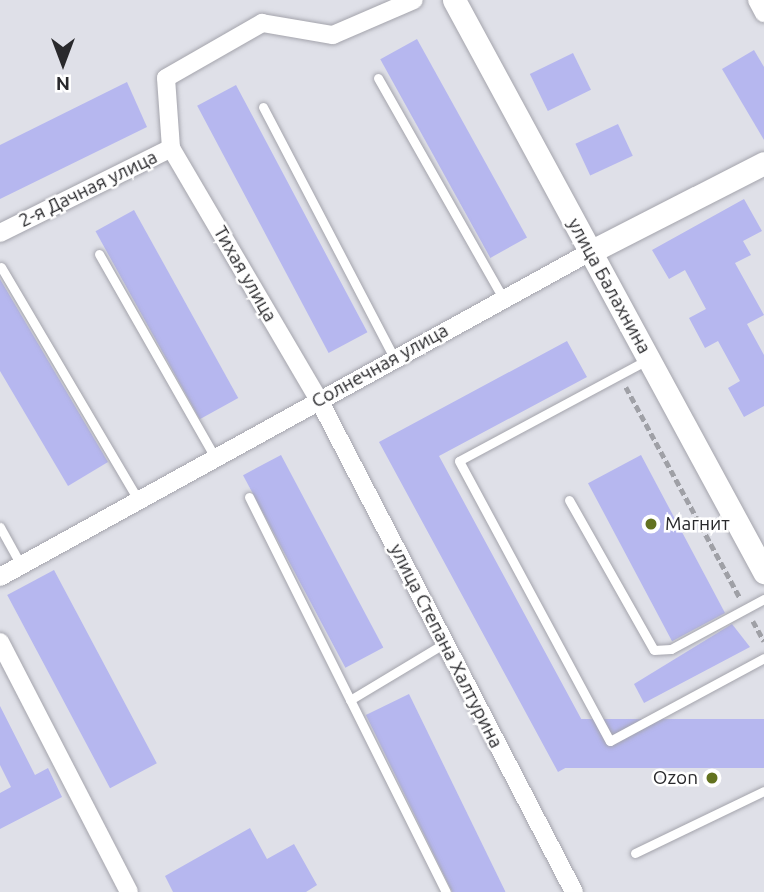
<!DOCTYPE html>
<html>
<head>
<meta charset="utf-8">
<style>
  body { margin:0 }
  #map { position:relative; width:764px; height:892px; overflow:hidden; background:#dfe0e8; font-family:Ubuntu,sans-serif }
  div>[style] { position:absolute }
  .building>* { inset:0; background:#b6b7ef; transform-origin:0 0 }
  .path>* { height:4.5px; margin-top:-2.25px; transform-origin:0; background:repeating-linear-gradient(90deg,#9fa0a6 0 7px,transparent 0 10.5px) }
  .roads { filter:drop-shadow(0 0 2px #a4a4ac) drop-shadow(0 0 2px #a4a4ac) }
  .service>* { height:9px; margin:-4.5px; padding:0 4.5px; transform-origin:4.5px; border-radius:4.5px; background:#fff }
  .minor>* { height:18px; margin:-9px; padding:0 9px; transform-origin:9px; border-radius:9px; background:#fff }
  .tertiary>* { height:23px; margin:-11.5px; padding:0 11.5px; transform-origin:11.5px; border-radius:11.5px; background:#fff }
  .dots>* { width:19px; height:19px; translate:-50% -50%; box-sizing:border-box; border:4px solid #fff; border-radius:50% }
  span { translate:-50% -50%; white-space:nowrap; text-align:center; line-height:1.15; -webkit-text-stroke:5px #fff; paint-order:stroke }
  .street-label { font-size:19px; color:#29292c }
  .poi-label { font-size:19px; color:#29292c }
  .left { translate:0 -50%; text-align:left }
  .right { translate:-100% -50%; text-align:right }
  .north { position:absolute; left:28px; top:28px; width:70px; height:70px; -webkit-text-stroke:5px #fff; paint-order:stroke; rotate:180deg; font-size:19px; font-weight:700; line-height:28px; text-align:center; color:#29292c }
  .north::after { content:''; display:block; margin:auto; width:24px; height:32px; background:#29292c; clip-path:polygon(50% 0,100% 100%,50% 72%,0 100%) }
</style>
</head>
<body>
<div id="map">
  <div class="building">
    <i style="left:417px;top:39px;width:227px;height:42px;rotate:61deg"></i>
    <i style="clip-path:polygon(754px 50px,764px 67px,764px 140px,722px 69px)"></i>
    <i style="left:573px;top:53px;width:41px;height:48px;rotate:64deg"></i>
    <i style="clip-path:polygon(127px 82px,147px 127px,0 199px,0 145px)"></i>
    <i style="left:236px;top:85px;width:280px;height:44px;rotate:62deg"></i>
    <i style="left:618px;top:124px;width:35px;height:47px;rotate:65deg"></i>
    <i style="clip-path:polygon(744px 199px,762px 231px,743px 241px,751px 255px,735px 263px,764px 315px,747px 324px,764px 355px,764px 406px,744px 417px,728px 388px,740px 381px,718px 341px,705px 348px,689px 318px,706px 309px,685px 270px,669px 279px,652px 250px)"></i>
    <i style="left:134px;top:210px;width:215px;height:44px;rotate:61deg"></i>
    <i style="clip-path:polygon(0 279px,108px 462px,68px 486px,0 371px)"></i>
    <i style="clip-path:polygon(567px 341px,587px 377px,439px 456px,598px 750px,558px 772px,379px 442px)"></i>
    <i style="left:281px;top:455px;width:218px;height:43px;rotate:62deg"></i>
    <i style="left:641px;top:455px;width:179px;height:60px;rotate:62deg"></i>
    <i style="left:54px;top:570px;width:219px;height:53px;rotate:62deg"></i>
    <i style="clip-path:polygon(732px 624px,750px 647px,644px 703px,634px 684px)"></i>
    <i style="left:409px;top:694px;width:220px;height:48px;rotate:64deg"></i>
    <i style="clip-path:polygon(0 706px,35px 775px,48px 768px,62px 797px,0 829px,0 793px,11px 787px,0 765px)"></i>
    <i style="left:764px;top:719px;width:49px;height:200px;rotate:90deg"></i>
    <i style="clip-path:polygon(250px 828px,267px 859px,294px 844px,317px 885px,306px 892px,173px 892px,165px 876px)"></i>
  </div>
  <div class="path">
    <i style="left:626px;top:387px;width:240px;rotate:61.6deg"></i>
    <i style="left:753px;top:621px;width:23px;rotate:61deg"></i>
  </div>
  <div class="roads">
    <div class="service">
      <i style="left:378px;top:78px;width:253px;rotate:60.4deg"></i>
      <i style="left:263px;top:107px;width:283px;rotate:62.4deg"></i>
      <i style="left:99px;top:254px;width:234px;rotate:60.3deg"></i>
      <i style="left:1px;top:267px;width:270px;rotate:59.5deg"></i>
      <i style="left:647px;top:360px;width:213px;rotate:151.8deg"></i>
      <i style="left:459px;top:461px;width:318px;rotate:61.7deg"></i>
      <i style="left:610px;top:741px;width:175px;rotate:-28.3deg"></i>
      <i style="left:249px;top:497px;width:441px;rotate:63.5deg"></i>
      <i style="left:569px;top:500px;width:172px;rotate:60.5deg"></i>
      <i style="left:654px;top:650px;width:17px;rotate:-3deg"></i>
      <i style="left:671px;top:649px;width:106px;rotate:-28.3deg"></i>
      <i style="left:0;top:527px;width:43px;rotate:61.1deg"></i>
      <i style="left:350px;top:700px;width:111px;rotate:-31deg"></i>
      <i style="left:635px;top:853px;width:143px;rotate:-25.7deg"></i>
    </div>
    <div class="minor">
      <i style="left:757px;top:0;width:15px;rotate:62deg"></i>
      <i style="left:171px;top:148px;width:292px;rotate:59.6deg"></i>
      <i style="left:319px;top:400px;width:554px;rotate:62.6deg"></i>
      <i style="left:0;top:233px;width:191px;rotate:-26.4deg"></i>
      <i style="left:171px;top:148px;width:70px;rotate:-94.1deg"></i>
      <i style="left:166px;top:78px;width:111px;rotate:-29.8deg"></i>
      <i style="left:262px;top:23px;width:72px;rotate:9.6deg"></i>
      <i style="left:333px;top:35px;width:88px;rotate:-23.4deg"></i>
      <i style="left:0;top:577px;width:674px;rotate:-28.85deg"></i>
      <i style="left:0;top:642px;width:281px;rotate:62.7deg"></i>
    </div>
    <div class="tertiary">
      <i style="left:454px;top:0;width:651px;rotate:61.54deg"></i>
      <i style="left:590px;top:252px;width:195px;rotate:-27.1deg"></i>
    </div>
  </div>
  <div class="dots">
    <i style="left:651px;top:524px;background:#63721f"></i>
    <i style="left:712px;top:778px;background:#63721f"></i>
  </div>
  <div class="street-label">
    <span style="left:88px;top:189px;rotate:-26deg">2-я Дачная улица</span>
    <span style="left:245px;top:274px;rotate:60deg">Тихая улица</span>
    <span style="left:609px;top:286px;rotate:61deg">улица Балахнина</span>
    <span style="left:380px;top:366px;rotate:-29deg">Солнечная улица</span>
    <span style="left:446px;top:646px;rotate:63deg">улица Степана Халтурина</span>
  </div>
  <div class="poi-label">
    <span class="left" style="left:665px;top:524px">Магнит</span>
    <span class="right" style="left:698px;top:778px">Ozon</span>
  </div>
  <div class="north">N</div>
</div>
</body>
</html>
